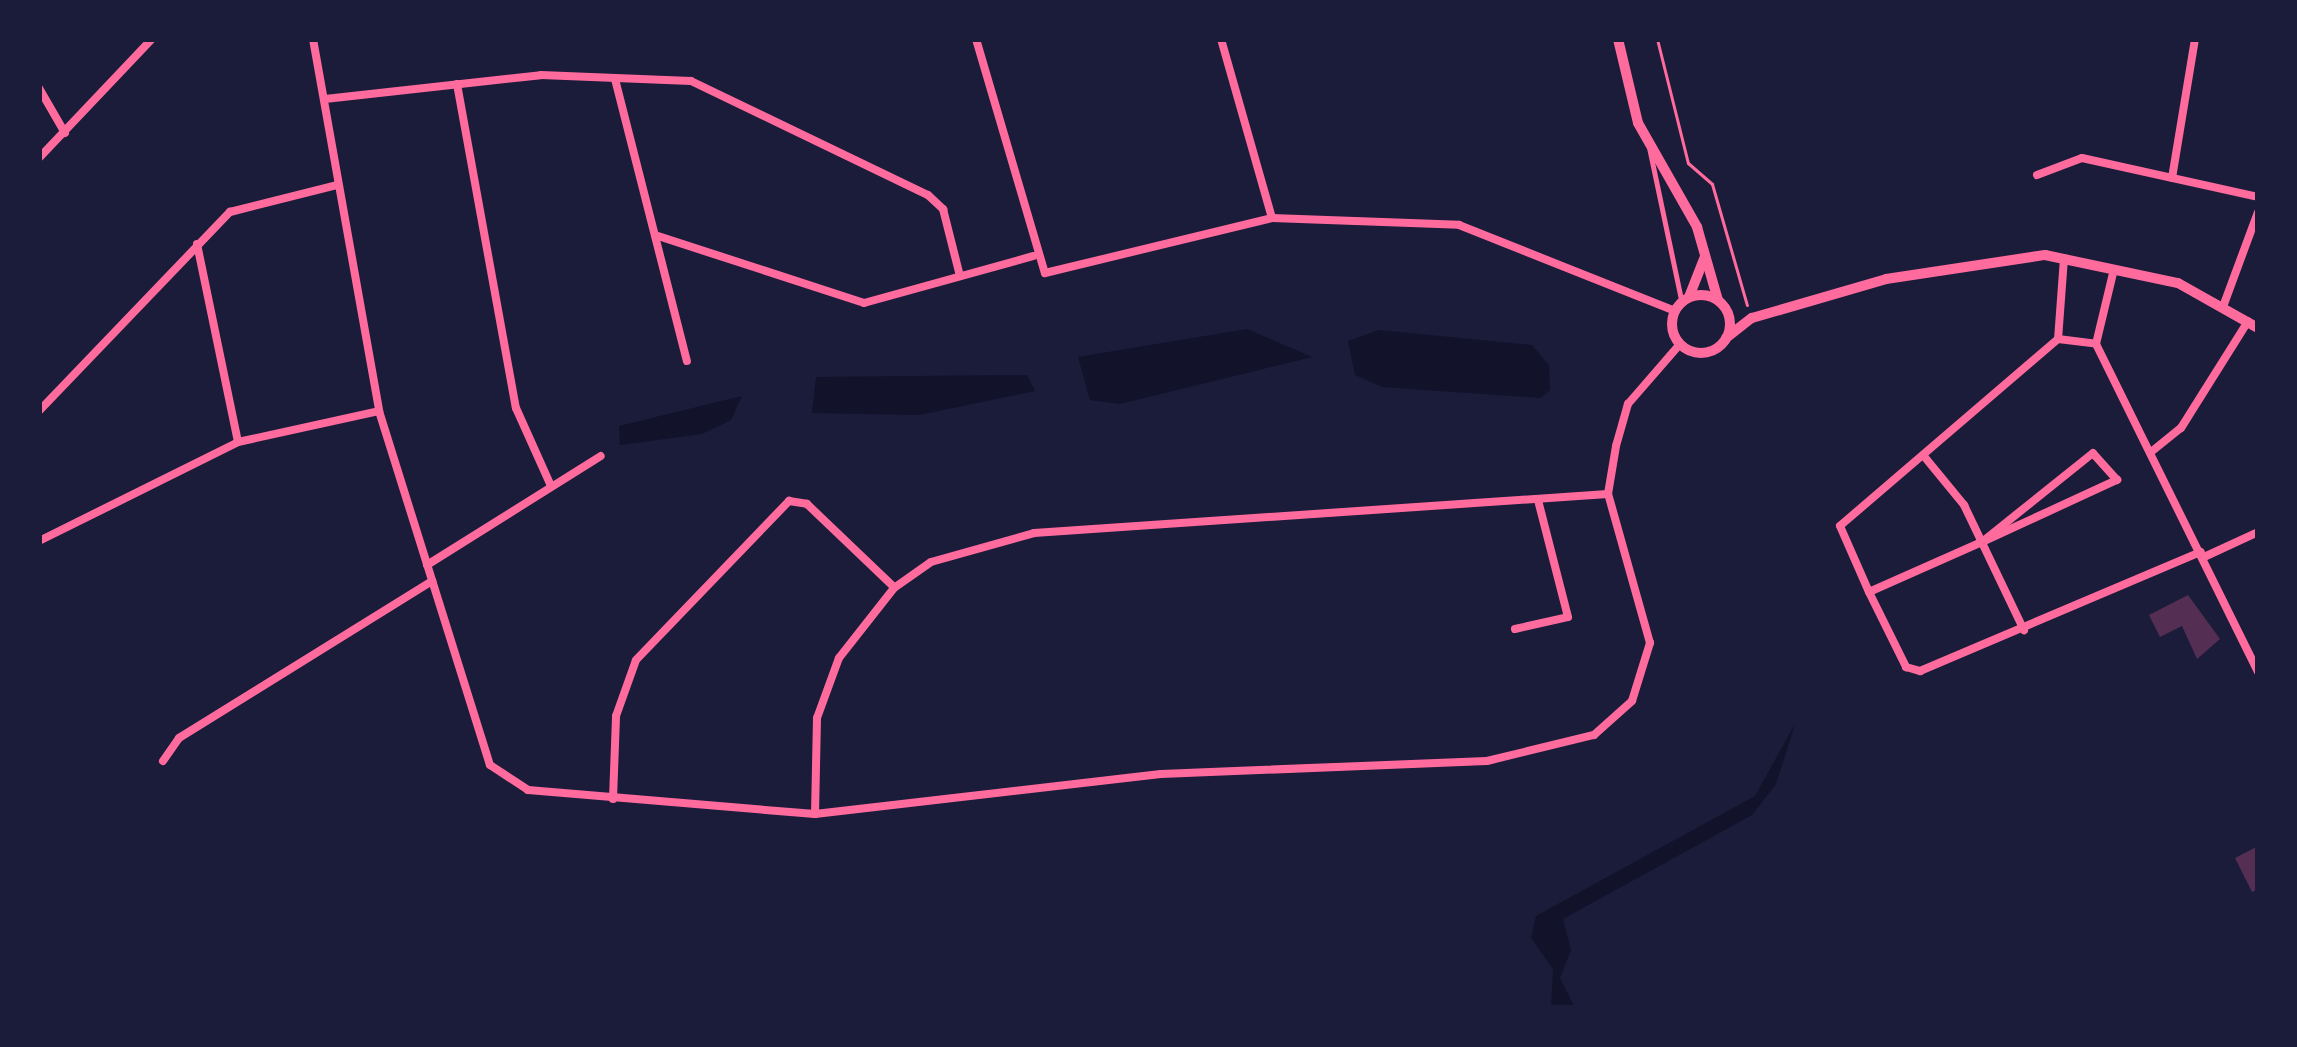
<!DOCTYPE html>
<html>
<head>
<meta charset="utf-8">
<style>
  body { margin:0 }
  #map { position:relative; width:2297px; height:1047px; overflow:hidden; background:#1b1b3a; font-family:"Varela Round",sans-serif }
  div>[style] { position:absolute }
  .water>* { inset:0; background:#12122b }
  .building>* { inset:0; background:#542f53 }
  .path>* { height:3px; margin:-1.5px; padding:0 1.5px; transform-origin:1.5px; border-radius:1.5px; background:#ff6b9d }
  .service>* { height:4.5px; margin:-2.25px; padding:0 2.25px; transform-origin:2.25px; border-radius:2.25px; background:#ff6b9d }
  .minor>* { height:8px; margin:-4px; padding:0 4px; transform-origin:4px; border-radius:4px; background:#ff6b9d }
  .tertiary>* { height:10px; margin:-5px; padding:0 5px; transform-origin:5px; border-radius:5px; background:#ff6b9d }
  .tertiary>.ring { margin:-5px; padding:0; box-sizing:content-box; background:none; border:10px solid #ff6b9d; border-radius:50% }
  span { translate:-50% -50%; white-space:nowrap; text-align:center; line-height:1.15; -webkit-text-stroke:10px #1b1b3a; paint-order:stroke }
  .frame { position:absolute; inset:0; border:42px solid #1b1b3a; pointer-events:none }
</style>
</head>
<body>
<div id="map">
  <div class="water">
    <i style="clip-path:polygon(1247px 329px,1312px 357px,1120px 404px,1090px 400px,1078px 357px)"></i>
    <i style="clip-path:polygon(1379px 330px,1532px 345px,1549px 365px,1550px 390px,1541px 398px,1382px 387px,1355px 375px,1348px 341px)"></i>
    <i style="clip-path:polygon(1027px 375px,1035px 391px,919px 415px,812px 413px,816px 377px)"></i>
    <i style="clip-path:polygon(742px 396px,731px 420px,702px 434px,620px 445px,619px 426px)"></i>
    <i style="clip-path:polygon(1795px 724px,1776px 784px,1752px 815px,1563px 919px,1571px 950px,1560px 978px,1575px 1008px,1551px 1008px,1553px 969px,1531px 938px,1536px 916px,1755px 796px)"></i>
  </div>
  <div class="building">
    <i style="clip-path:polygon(2188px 595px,2220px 639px,2197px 659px,2182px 626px,2160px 637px,2149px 615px)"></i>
    <i style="clip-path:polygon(2258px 846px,2258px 889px,2252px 892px,2235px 858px)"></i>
  </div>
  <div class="path">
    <i style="left:1657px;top:39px;width:128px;rotate:76deg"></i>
    <i style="left:1688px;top:163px;width:32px;rotate:41deg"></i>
    <i style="left:1712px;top:184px;width:126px;rotate:73.9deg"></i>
  </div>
  <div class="service">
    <i style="left:1650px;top:150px;width:155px;rotate:78.1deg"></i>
  </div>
  <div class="minor">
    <i style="left:313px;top:39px;width:378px;rotate:79.9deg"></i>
    <i style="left:379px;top:411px;width:371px;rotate:72.6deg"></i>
    <i style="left:490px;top:765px;width:45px;rotate:33.3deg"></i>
    <i style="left:528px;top:790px;width:288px;rotate:4.8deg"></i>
    <i style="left:815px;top:814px;width:348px;rotate:-6.6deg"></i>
    <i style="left:1161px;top:774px;width:326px;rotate:-2.3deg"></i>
    <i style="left:1487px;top:761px;width:110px;rotate:-13.7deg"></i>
    <i style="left:1594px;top:735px;width:51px;rotate:-41.8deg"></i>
    <i style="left:1632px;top:701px;width:61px;rotate:-72.8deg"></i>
    <i style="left:1650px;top:643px;width:155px;rotate:-105.7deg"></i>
    <i style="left:1608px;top:494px;width:49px;rotate:-80.5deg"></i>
    <i style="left:1616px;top:446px;width:44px;rotate:-74.1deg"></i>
    <i style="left:1628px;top:404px;width:79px;rotate:-49.1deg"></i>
    <i style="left:976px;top:39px;width:244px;rotate:73.6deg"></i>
    <i style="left:1045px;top:273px;width:234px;rotate:-13.6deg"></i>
    <i style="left:1272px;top:218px;width:187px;rotate:2.1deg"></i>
    <i style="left:1459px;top:225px;width:232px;rotate:21.7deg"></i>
    <i style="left:1221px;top:39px;width:186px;rotate:74.1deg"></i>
    <i style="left:615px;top:79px;width:291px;rotate:75.7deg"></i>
    <i style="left:457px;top:84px;width:329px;rotate:79.7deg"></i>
    <i style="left:516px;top:408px;width:85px;rotate:65.8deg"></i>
    <i style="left:39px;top:88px;width:52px;rotate:60deg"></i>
    <i style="left:325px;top:99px;width:217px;rotate:-6.3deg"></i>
    <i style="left:541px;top:75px;width:150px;rotate:2.3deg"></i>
    <i style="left:691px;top:81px;width:263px;rotate:25.7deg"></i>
    <i style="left:928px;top:195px;width:21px;rotate:43deg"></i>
    <i style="left:943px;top:209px;width:69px;rotate:75.8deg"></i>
    <i style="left:39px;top:158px;width:164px;rotate:-46.5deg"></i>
    <i style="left:2037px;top:175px;width:48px;rotate:-20.7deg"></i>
    <i style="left:2082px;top:158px;width:180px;rotate:12.5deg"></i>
    <i style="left:2172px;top:178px;width:141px;rotate:-80.6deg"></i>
    <i style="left:655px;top:235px;width:220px;rotate:18deg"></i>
    <i style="left:864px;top:303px;width:176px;rotate:-15.5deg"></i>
    <i style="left:197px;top:244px;width:202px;rotate:78.3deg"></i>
    <i style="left:2064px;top:258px;width:81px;rotate:94.2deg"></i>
    <i style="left:2058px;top:339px;width:287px;rotate:139.4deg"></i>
    <i style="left:1840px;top:526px;width:72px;rotate:66.3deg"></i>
    <i style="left:1869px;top:592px;width:84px;rotate:63.7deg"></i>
    <i style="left:1906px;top:667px;width:15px;rotate:16deg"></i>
    <i style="left:1920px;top:671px;width:305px;rotate:-23deg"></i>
    <i style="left:2114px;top:269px;width:77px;rotate:103.5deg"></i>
    <i style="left:2096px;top:344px;width:366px;rotate:63.7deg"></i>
    <i style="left:2224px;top:304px;width:98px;rotate:-69.7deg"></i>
    <i style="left:2058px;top:339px;width:38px;rotate:7deg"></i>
    <i style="left:39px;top:411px;width:276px;rotate:-46.2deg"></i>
    <i style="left:230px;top:212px;width:110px;rotate:-14.2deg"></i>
    <i style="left:2151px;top:452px;width:38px;rotate:-39deg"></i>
    <i style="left:2181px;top:428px;width:126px;rotate:-57.9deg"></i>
    <i style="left:1923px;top:455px;width:65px;rotate:50.6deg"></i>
    <i style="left:1964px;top:505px;width:139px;rotate:64.4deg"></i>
    <i style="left:39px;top:541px;width:222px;rotate:-26.4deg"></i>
    <i style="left:238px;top:442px;width:144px;rotate:-12.4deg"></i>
    <i style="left:2204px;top:557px;width:60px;rotate:-24.8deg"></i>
    <i style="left:427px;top:565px;width:205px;rotate:-32.1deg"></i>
    <i style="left:1869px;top:592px;width:124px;rotate:-23.9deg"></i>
    <i style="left:1982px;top:542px;width:149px;rotate:-24.7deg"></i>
    <i style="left:2117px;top:480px;width:36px;rotate:-132deg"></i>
    <i style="left:2093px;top:453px;width:142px;rotate:141.3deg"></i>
    <i style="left:1515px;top:629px;width:54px;rotate:-12.8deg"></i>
    <i style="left:1568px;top:617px;width:121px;rotate:-104.4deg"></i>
    <i style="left:163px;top:761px;width:28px;rotate:-55deg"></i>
    <i style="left:179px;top:738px;width:298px;rotate:-31.8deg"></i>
    <i style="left:613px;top:799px;width:83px;rotate:-87.9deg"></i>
    <i style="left:616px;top:716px;width:59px;rotate:-70.3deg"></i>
    <i style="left:636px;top:660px;width:221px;rotate:-46.1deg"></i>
    <i style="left:789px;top:501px;width:18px;rotate:9deg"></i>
    <i style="left:807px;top:504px;width:120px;rotate:43.7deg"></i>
    <i style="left:815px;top:814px;width:96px;rotate:-88.8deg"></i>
    <i style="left:817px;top:718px;width:64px;rotate:-69.9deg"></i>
    <i style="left:839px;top:658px;width:89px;rotate:-51.8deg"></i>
    <i style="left:894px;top:588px;width:45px;rotate:-35.1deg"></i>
    <i style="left:931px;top:562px;width:107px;rotate:-15.7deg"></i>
    <i style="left:1034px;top:533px;width:575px;rotate:-3.89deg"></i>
  </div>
  <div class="tertiary">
    <i style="left:1618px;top:39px;width:86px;rotate:76.6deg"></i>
    <i style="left:1638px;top:123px;width:120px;rotate:60.4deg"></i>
    <i style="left:1697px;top:227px;width:76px;rotate:74deg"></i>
    <i class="ring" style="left:1672px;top:295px;width:48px;height:48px"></i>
    <i style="left:1689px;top:297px;width:41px;rotate:-68.5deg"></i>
    <i style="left:1726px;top:338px;width:33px;rotate:-38deg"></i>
    <i style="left:1752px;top:318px;width:140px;rotate:-16.2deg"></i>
    <i style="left:1886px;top:279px;width:161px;rotate:-8.6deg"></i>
    <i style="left:2045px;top:255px;width:136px;rotate:11.9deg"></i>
    <i style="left:2178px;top:283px;width:92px;rotate:29.4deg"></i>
  </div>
  <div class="frame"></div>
</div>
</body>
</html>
